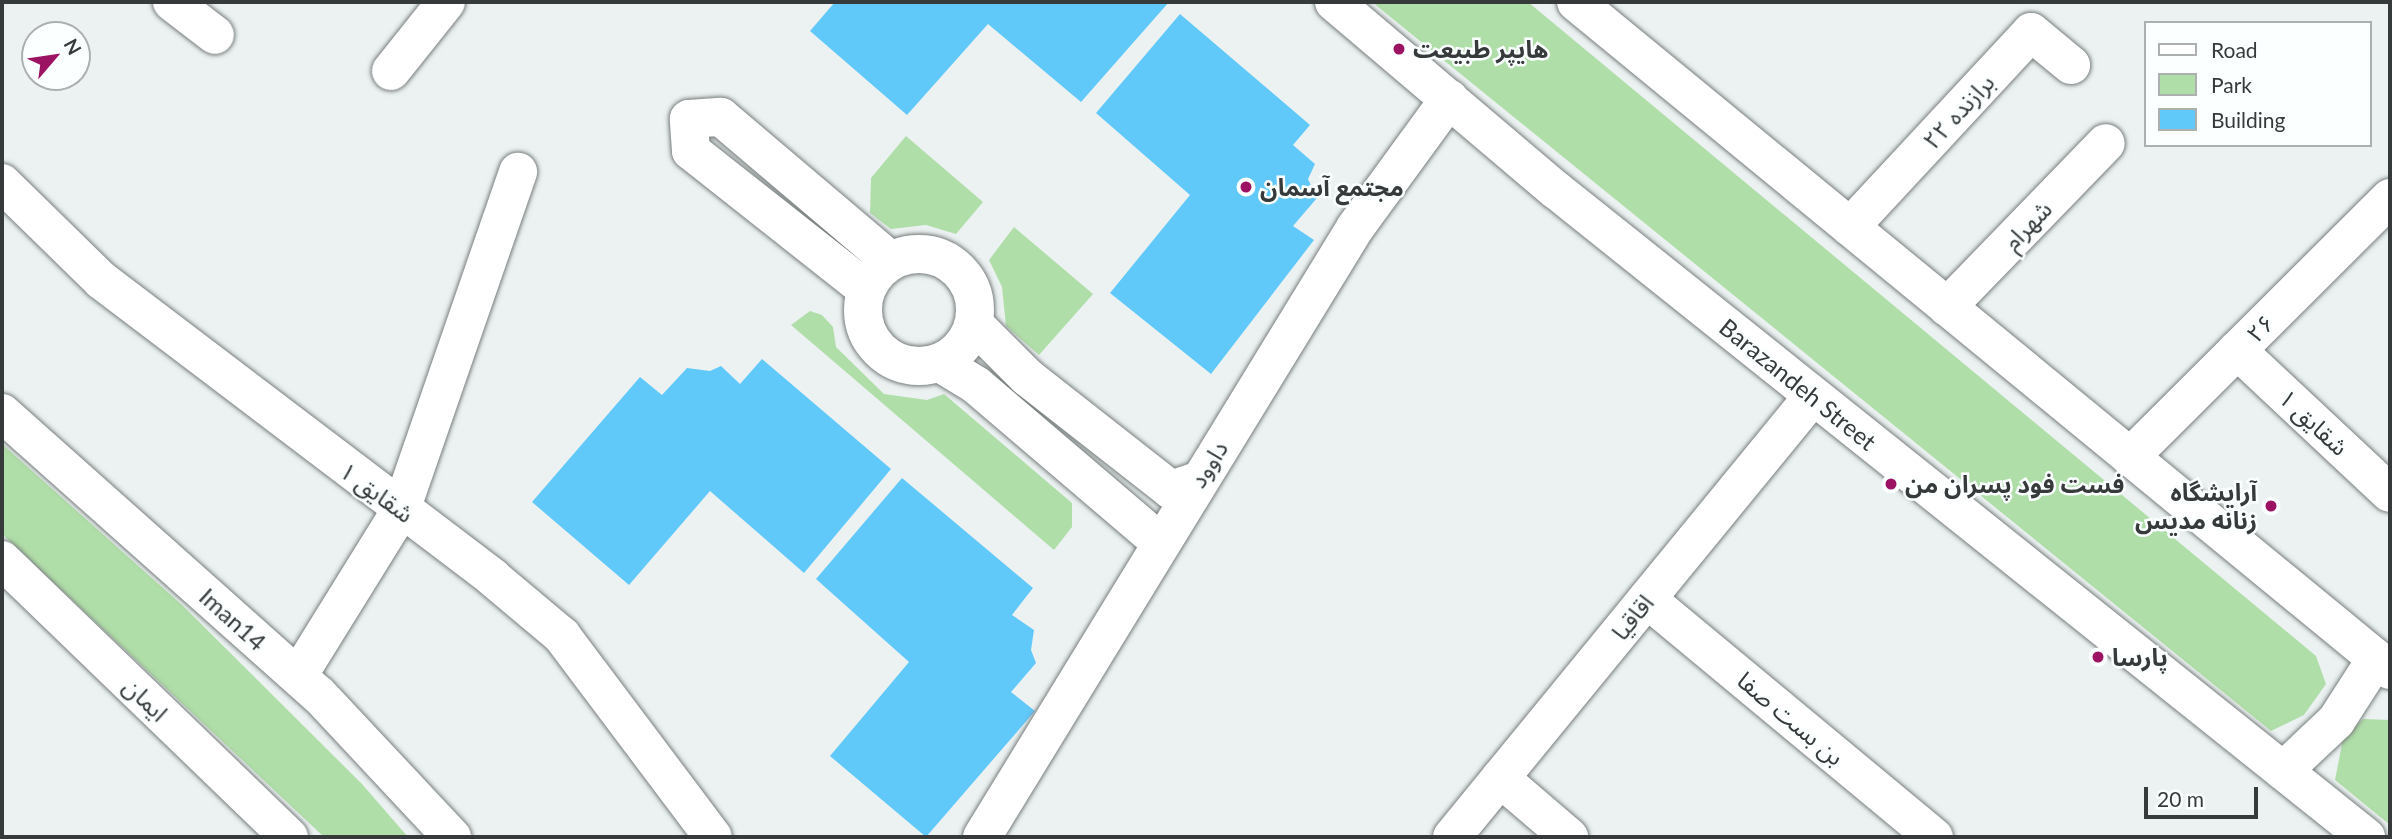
<!DOCTYPE html>
<html>
<head>
<meta charset="utf-8">
<style>
  body { margin:0 }
  #map { position:relative; width:2392px; height:839px; overflow:hidden; background:#ecf2f2; font-family:Lato,"Noto Sans Arabic",sans-serif }
  div>[style] { position:absolute }
  .green>* { inset:0; background:#b0dea8 }
  .building>* { inset:0; background:#61c9fa }
  .roads { filter:drop-shadow(0 0 2px #787e7e) drop-shadow(0 0 2px #787e7e) }
  .minor>* { height:38px; margin:-19px; padding:0 19px; transform-origin:19px; border-radius:19px; background:#fff }
  .minor>.ring { margin:-19px; padding:0; box-sizing:content-box; background:none; border:38px solid #fff; border-radius:50% }
  .major>* { height:38px; margin:-19px; padding:0 19px; transform-origin:19px; border-radius:19px; background:#fff }
  .dots>* { width:19px; height:19px; translate:-50% -50%; box-sizing:border-box; border:4px solid #fbffff; border-radius:50% }
  span { translate:-50% -50%; white-space:nowrap; text-align:center; line-height:1.15; -webkit-text-stroke:5px #fbffff; paint-order:stroke }
  .poi-label { font-size:24px; color:#373a3a; font-weight:700 }
  .left { translate:0 -50%; text-align:left }
  .right { translate:-100% -50%; text-align:right }
  .street-label { font-size:24px; color:#373a3a }
  .frame { position:absolute; inset:0; border:4px solid #373a3a; pointer-events:none }
  .legend { position:absolute; left:2144px; top:21px; width:228px; height:126px; box-sizing:border-box; background:#fbffff; border:2px solid #adb0b0; margin:0; padding:9px 12px; list-style:none; font-size:21px; color:#373a3a }
  .legend li { display:flex; align-items:center; gap:14px; height:35px }
  .legend b { width:35px; border:2px solid #adb0b0 }
  .north { position:absolute; left:21px; top:21px; width:70px; height:70px; box-sizing:border-box; background:#fbffff; border:2px solid #adb0b0; border-radius:50%; rotate:61deg; font-size:19px; font-weight:700; line-height:28px; text-align:center; color:#373a3a }
  .north::after { content:''; display:block; margin:auto; width:24px; height:32px; background:#9d1363; clip-path:polygon(50% 0,100% 100%,50% 72%,0 100%) }
  .scale { position:absolute; left:2144px; top:787px; width:114px; height:32px; box-sizing:border-box; border:4px solid #373a3a; border-top:0; padding-left:9px; font-size:21px; line-height:24px; white-space:nowrap; color:#373a3a; -webkit-text-stroke:5px #fbffff; paint-order:stroke }
</style>
</head>
<body>
<div id="map">
  <div class="green">
    <i style="clip-path:polygon(1372px 2px,1528px 2px,2316px 656px,2326px 684px,2304px 715px,2271px 731px)"></i>
    <i style="clip-path:polygon(906px 136px,983px 202px,956px 234px,926px 225px,891px 229px,870px 213px,871px 178px)"></i>
    <i style="clip-path:polygon(1014px 227px,1093px 294px,1039px 355px,1006px 326px,1002px 287px,989px 260px)"></i>
    <i style="clip-path:polygon(810px 311px,822px 315px,833px 327px,836px 347px,884px 394px,927px 400px,944px 394px,1072px 503px,1072px 527px,1054px 550px,791px 325px)"></i>
    <i style="clip-path:polygon(2px 444px,182px 605px,362px 784px,408px 837px,324px 837px,2px 534px)"></i>
    <i style="clip-path:polygon(2363px 719px,2390px 720px,2390px 825px,2335px 780px,2343px 739px)"></i>
  </div>
  <div class="building">
    <i style="clip-path:polygon(835px 2px,1169px 2px,1081px 102px,988px 24px,907px 115px,810px 31px)"></i>
    <i style="clip-path:polygon(1180px 14px,1310px 125px,1293px 145px,1315px 164px,1308px 179px,1317px 198px,1293px 226px,1314px 240px,1211px 374px,1110px 293px,1190px 195px,1096px 113px)"></i>
    <i style="clip-path:polygon(762px 359px,891px 469px,804px 573px,710px 491px,629px 585px,532px 502px,640px 377px,662px 395px,687px 368px,710px 371px,721px 366px,740px 384px)"></i>
    <i style="clip-path:polygon(902px 478px,1033px 588px,1012px 615px,1034px 630px,1031px 650px,1036px 663px,1011px 692px,1035px 711px,926px 837px,830px 756px,909px 662px,816px 579px)"></i>
  </div>
  <div class="roads">
    <div class="minor">
      <i style="left:172px;top:2px;width:54px;rotate:37.5deg"></i>
      <i style="left:391px;top:71px;width:88px;rotate:-51.4deg"></i>
      <i style="left:2px;top:183px;width:139px;rotate:44.4deg"></i>
      <i style="left:101px;top:280px;width:492px;rotate:37.2deg"></i>
      <i style="left:493px;top:578px;width:90px;rotate:40deg"></i>
      <i style="left:562px;top:636px;width:251px;rotate:53.1deg"></i>
      <i style="left:1850px;top:227px;width:266px;rotate:-47.1deg"></i>
      <i style="left:2031px;top:32px;width:52px;rotate:39.5deg"></i>
      <i class="ring" style="left:863px;top:254px;width:74px;height:74px"></i>
      <i style="left:866px;top:289px;width:223px;rotate:-141.7deg"></i>
      <i style="left:691px;top:151px;width:32px;rotate:-94deg"></i>
      <i style="left:689px;top:119px;width:32px;rotate:-4deg"></i>
      <i style="left:721px;top:117px;width:223px;rotate:40.3deg"></i>
      <i style="left:1947px;top:307px;width:228px;rotate:-45.9deg"></i>
      <i style="left:974px;top:324px;width:75px;rotate:45deg"></i>
      <i style="left:1027px;top:377px;width:183px;rotate:38.1deg"></i>
      <i style="left:1171px;top:490px;width:28px;rotate:-19deg"></i>
      <i style="left:2237px;top:350px;width:209px;rotate:43.1deg"></i>
      <i style="left:940px;top:363px;width:42px;rotate:31.4deg"></i>
      <i style="left:976px;top:385px;width:242px;rotate:40.5deg"></i>
      <i style="left:2130px;top:457px;width:367px;rotate:-44.9deg"></i>
      <i style="left:1647px;top:599px;width:373px;rotate:39.7deg"></i>
      <i style="left:298px;top:676px;width:195px;rotate:-58.2deg"></i>
      <i style="left:401px;top:510px;width:358px;rotate:-70.9deg"></i>
      <i style="left:1500px;top:778px;width:91px;rotate:40.5deg"></i>
      <i style="left:982px;top:837px;width:714px;rotate:-58.51deg"></i>
      <i style="left:1355px;top:228px;width:160px;rotate:-53.9deg"></i>
      <i style="left:1452px;top:837px;width:570px;rotate:-50.7deg"></i>
    </div>
    <div class="major">
      <i style="left:1334px;top:2px;width:291px;rotate:40.3deg"></i>
      <i style="left:1556px;top:190px;width:1037px;rotate:38.62deg"></i>
      <i style="left:1576px;top:2px;width:1053px;rotate:39.37deg"></i>
      <i style="left:2px;top:413px;width:424px;rotate:41.7deg"></i>
      <i style="left:319px;top:695px;width:195px;rotate:46.9deg"></i>
      <i style="left:2px;top:560px;width:399px;rotate:44deg"></i>
      <i style="left:2283px;top:771px;width:73px;rotate:-43.3deg"></i>
      <i style="left:2336px;top:721px;width:74px;rotate:-57.2deg"></i>
    </div>
  </div>
  <div class="dots">
    <i style="left:1399px;top:49px;background:#9d1363"></i>
    <i style="left:1246px;top:187px;background:#9d1363"></i>
    <i style="left:1891px;top:484px;background:#9d1363"></i>
    <i style="left:2271px;top:506px;background:#9d1363"></i>
    <i style="left:2098px;top:657px;background:#9d1363"></i>
  </div>
  <div class="poi-label">
    <span class="left" style="left:1413px;top:49px">هایپر طبیعت</span>
    <span class="left" style="left:1260px;top:187px">مجتمع آسمان</span>
    <span class="left" style="left:1905px;top:484px">فست فود پسران من</span>
    <span class="right" style="left:2257px;top:506px">آرایشگاه<br>زنانه مدیس</span>
    <span class="left" style="left:2112px;top:657px">پارسا</span>
  </div>
  <div class="street-label">
    <span style="left:1958px;top:111px;rotate:-47deg">برازنده ۲۲</span>
    <span style="left:2027px;top:225px;rotate:-46deg">شهرام</span>
    <span style="left:2260px;top:328px;rotate:-45deg">۲۶</span>
    <span style="left:1798px;top:384px;rotate:39deg">Barazandeh Street</span>
    <span style="left:2314px;top:422px;rotate:43deg">شقایق ۱</span>
    <span style="left:1208px;top:464px;rotate:-58deg">داوود</span>
    <span style="left:377px;top:492px;rotate:36deg">شقایق ۱</span>
    <span style="left:1632px;top:617px;rotate:-51deg">اقاقیا</span>
    <span style="left:233px;top:619px;rotate:42deg">Iman14</span>
    <span style="left:146px;top:699px;rotate:44deg">ایمان</span>
    <span style="left:1791px;top:718px;rotate:40deg">بن بست صفا</span>
  </div>
  <div class="frame"></div>
  <ul class="legend">
  <li><b style="height:9px;background:#fff"></b>Road</li>
  <li><b style="height:19px;background:#b0dea8"></b>Park</li>
  <li><b style="height:19px;background:#61c9fa"></b>Building</li>
  </ul>
  <div class="north">N</div>
  <div class="scale">20 m</div>
</div>
</body>
</html>
